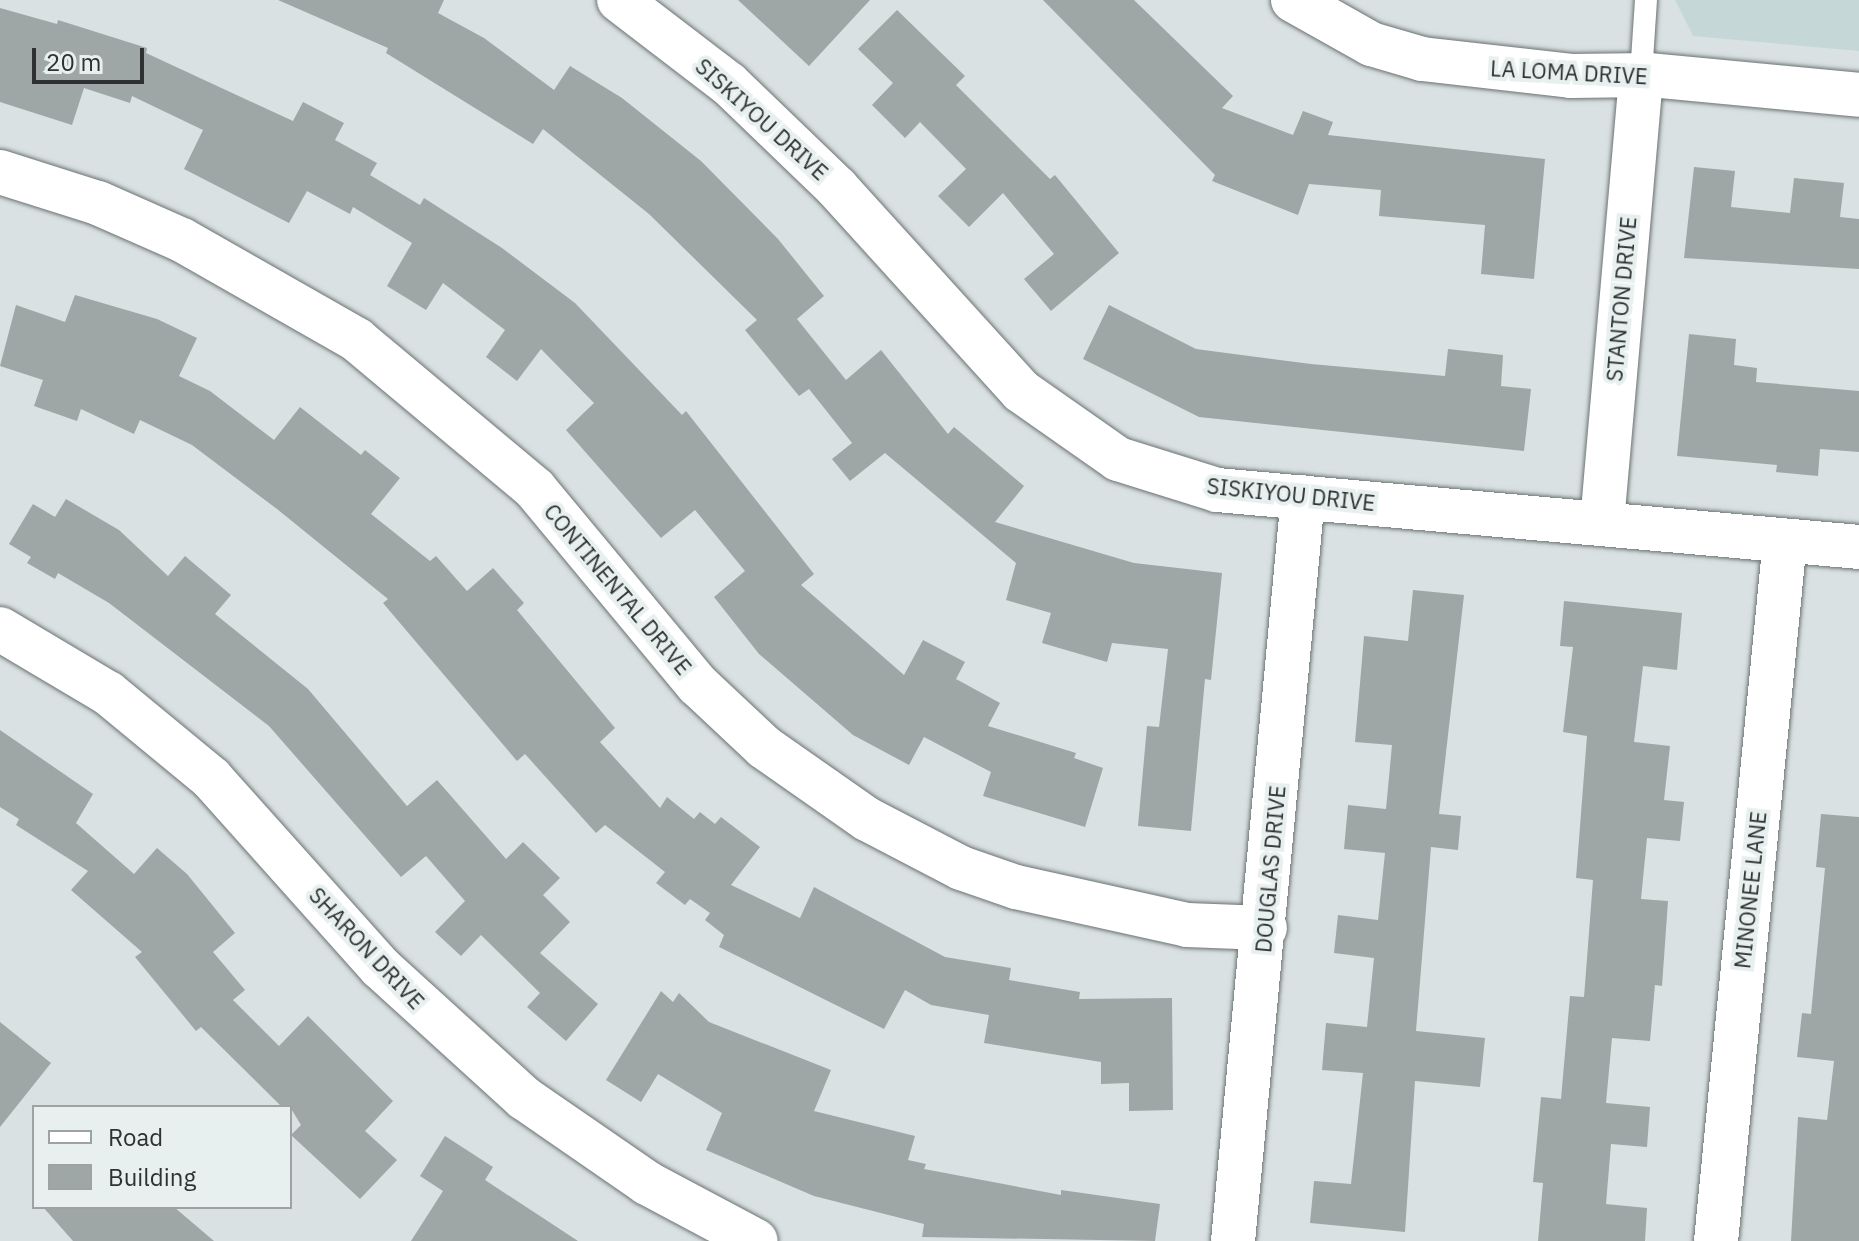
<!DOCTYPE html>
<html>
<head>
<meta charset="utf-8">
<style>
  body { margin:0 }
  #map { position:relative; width:1859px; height:1241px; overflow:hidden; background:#dae1e2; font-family:"IBM Plex Sans",sans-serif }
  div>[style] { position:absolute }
  .built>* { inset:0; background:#c6d7d7 }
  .building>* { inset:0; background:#9fa6a6 }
  .roads { filter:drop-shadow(0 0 2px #6b7272) drop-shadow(0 0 2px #6b7272) }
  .lane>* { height:22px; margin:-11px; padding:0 11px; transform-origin:11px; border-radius:11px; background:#fff }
  .street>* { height:44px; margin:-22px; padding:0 22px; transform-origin:22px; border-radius:22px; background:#fff }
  span { translate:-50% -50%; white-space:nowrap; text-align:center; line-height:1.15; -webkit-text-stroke:8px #e7efef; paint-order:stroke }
  .street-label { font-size:22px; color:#2e3131 }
  .legend { position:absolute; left:32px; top:1105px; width:260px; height:104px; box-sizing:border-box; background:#e7efef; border:2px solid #9da3a3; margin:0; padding:10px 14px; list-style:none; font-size:24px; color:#2e3131 }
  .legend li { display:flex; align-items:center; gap:16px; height:40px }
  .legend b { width:40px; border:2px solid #9da3a3 }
  .scale { position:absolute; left:32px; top:48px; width:112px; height:36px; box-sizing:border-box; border:4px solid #2e3131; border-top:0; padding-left:10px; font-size:24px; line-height:28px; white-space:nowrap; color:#2e3131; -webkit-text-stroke:6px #e7efef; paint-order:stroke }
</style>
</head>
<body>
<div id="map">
  <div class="built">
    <i style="clip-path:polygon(1675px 0,1859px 0,1859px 51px,1693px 36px)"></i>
  </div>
  <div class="building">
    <i style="clip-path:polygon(278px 0,444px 0,438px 13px,484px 38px,554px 90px,570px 66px,622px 98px,701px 161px,778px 239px,824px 296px,797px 319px,846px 380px,881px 350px,948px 434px,954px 427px,1024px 486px,995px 522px,1134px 563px,1222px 573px,1211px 680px,1205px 679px,1191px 831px,1138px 826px,1147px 726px,1159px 727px,1168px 649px,1112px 643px,1107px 662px,1042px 643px,1051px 613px,1006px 600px,1016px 563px,885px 453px,850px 481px,832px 459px,852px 443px,809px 389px,799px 396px,745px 330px,757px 320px,649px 214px,543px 129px,533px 144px,386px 53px,388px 48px)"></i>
    <i style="clip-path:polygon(738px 0,870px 0,809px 66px)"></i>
    <i style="clip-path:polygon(1043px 0,1134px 0,1233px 96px,1222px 108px,1293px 135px,1303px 111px,1333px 122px,1328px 135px,1545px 159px,1534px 279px,1481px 274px,1485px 225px,1379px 216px,1381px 190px,1309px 184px,1298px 215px,1212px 181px,1215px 175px)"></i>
    <i style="clip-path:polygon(0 8px,57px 24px,58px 20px,147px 48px,146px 53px,293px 121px,303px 102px,344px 123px,335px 140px,377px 163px,370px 175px,420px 205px,424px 198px,502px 248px,575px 303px,682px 415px,686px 411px,814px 574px,801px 585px,904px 675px,923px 640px,965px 662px,956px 679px,1000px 703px,988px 726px,1076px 753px,1074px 758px,1103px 768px,1085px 827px,983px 796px,991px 772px,924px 737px,909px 765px,853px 735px,759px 654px,714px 597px,745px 571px,695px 510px,661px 538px,566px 430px,594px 403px,541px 349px,517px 381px,486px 357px,505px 330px,443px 283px,426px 310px,387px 286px,412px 243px,353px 207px,350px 214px,307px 191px,289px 223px,184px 169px,203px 130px,132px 96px,130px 103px,84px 88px,72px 125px,0 102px)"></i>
    <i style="clip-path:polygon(897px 10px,965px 76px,956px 85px,1050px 179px,1055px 175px,1119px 253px,1051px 311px,1024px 279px,1054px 254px,1003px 193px,969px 227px,938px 196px,966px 169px,920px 122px,905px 138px,872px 105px,893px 83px,858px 49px)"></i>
    <i style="clip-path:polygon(1694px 167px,1735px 171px,1731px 207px,1790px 213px,1794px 178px,1844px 183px,1840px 217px,1859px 219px,1859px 269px,1684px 258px)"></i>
    <i style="clip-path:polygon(75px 295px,157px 319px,197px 338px,179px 376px,210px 391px,274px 440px,300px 407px,361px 455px,365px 450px,400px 478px,371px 514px,430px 561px,436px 556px,467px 591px,493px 568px,524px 603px,517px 610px,615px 728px,600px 742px,660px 808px,667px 797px,694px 819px,700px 812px,715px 824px,721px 817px,760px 847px,731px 885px,800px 918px,814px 887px,945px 957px,1011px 968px,1009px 980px,1080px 992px,1079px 999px,1172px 998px,1173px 1110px,1129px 1111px,1129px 1083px,1101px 1084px,1101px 1062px,984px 1043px,989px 1015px,931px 1005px,905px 990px,884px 1029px,719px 947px,724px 935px,705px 920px,710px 913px,690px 899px,685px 905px,656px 883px,665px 872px,605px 825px,596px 833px,525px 754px,517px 761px,383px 603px,388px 599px,277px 509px,192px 445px,140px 420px,134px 434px,81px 409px,77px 421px,34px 406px,43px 380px,0 366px,16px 305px,65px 322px)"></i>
    <i style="clip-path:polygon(1109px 305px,1196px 349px,1311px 364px,1445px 376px,1448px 349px,1503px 355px,1501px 386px,1531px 389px,1524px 451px,1199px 417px,1083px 359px)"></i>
    <i style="clip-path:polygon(1689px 334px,1736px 339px,1734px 365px,1757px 368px,1756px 382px,1859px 391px,1859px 452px,1820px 449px,1818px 476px,1776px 472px,1777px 465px,1677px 456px)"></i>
    <i style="clip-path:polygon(66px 499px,119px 530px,168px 576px,185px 556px,231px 595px,215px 614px,308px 689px,407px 806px,437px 780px,506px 859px,523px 842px,560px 878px,543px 895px,570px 922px,540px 953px,598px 1004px,566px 1041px,527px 1007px,540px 993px,481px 935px,461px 956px,435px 932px,465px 901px,426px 856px,401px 877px,269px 726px,109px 603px,58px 573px,55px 579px,27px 563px,31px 557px,9px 544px,33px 504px,55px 517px)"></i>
    <i style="clip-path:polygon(1413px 590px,1464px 595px,1439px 814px,1461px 816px,1458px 850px,1431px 847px,1416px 1031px,1485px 1038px,1480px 1087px,1415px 1081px,1405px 1232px,1310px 1223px,1314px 1181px,1351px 1184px,1363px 1073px,1322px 1070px,1326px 1023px,1367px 1027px,1374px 958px,1334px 953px,1338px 915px,1378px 920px,1385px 853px,1344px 849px,1348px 805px,1386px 809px,1392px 745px,1355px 742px,1364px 636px,1408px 641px)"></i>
    <i style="clip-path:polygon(1564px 601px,1682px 613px,1677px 670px,1643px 666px,1634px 742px,1670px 746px,1664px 800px,1684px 802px,1680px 841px,1647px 838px,1641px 899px,1668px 901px,1662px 986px,1655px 985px,1650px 1041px,1612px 1038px,1606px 1103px,1650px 1107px,1647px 1147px,1611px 1144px,1606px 1204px,1647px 1208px,1645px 1241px,1538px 1241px,1543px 1183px,1533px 1182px,1541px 1097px,1561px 1099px,1570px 996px,1584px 997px,1593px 880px,1576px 878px,1587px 736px,1563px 732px,1573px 647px,1560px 646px)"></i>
    <i style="clip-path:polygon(0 730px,93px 794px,76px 823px,134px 874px,157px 848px,187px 874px,235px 933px,213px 952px,245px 990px,233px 1000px,279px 1046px,308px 1016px,393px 1101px,365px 1131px,397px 1160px,360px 1199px,291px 1135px,301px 1125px,290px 1107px,282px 1107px,201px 1027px,196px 1031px,135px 957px,142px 952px,71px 890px,88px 871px,16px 825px,19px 819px,0 807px)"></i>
    <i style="clip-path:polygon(1821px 814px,1859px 817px,1859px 1241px,1791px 1241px,1798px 1117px,1827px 1120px,1834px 1061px,1797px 1057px,1802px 1013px,1811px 1014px,1825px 868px,1816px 867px)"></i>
    <i style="clip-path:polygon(661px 991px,673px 1002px,679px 993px,709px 1022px,831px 1070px,814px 1111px,915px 1136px,908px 1160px,926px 1164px,924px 1169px,1061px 1195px,1061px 1190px,1160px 1204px,1155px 1241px,922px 1237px,924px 1224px,814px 1196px,706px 1150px,722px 1113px,658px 1074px,641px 1102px,606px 1080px)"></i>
    <i style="clip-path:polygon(0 1022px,51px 1063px,0 1127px)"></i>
    <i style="clip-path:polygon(445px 1136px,493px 1167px,485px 1180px,578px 1241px,411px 1241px,443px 1191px,420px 1176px)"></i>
    <i style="clip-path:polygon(43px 1207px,174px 1207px,214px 1241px,73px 1241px)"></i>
  </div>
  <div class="roads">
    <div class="lane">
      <i style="left:1641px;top:75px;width:75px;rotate:-86.2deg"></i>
    </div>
    <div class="street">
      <i style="left:619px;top:0;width:138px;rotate:37.4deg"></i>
      <i style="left:729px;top:84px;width:150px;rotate:43.9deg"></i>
      <i style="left:837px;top:188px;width:274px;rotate:47.8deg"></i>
      <i style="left:1021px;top:391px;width:118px;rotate:35deg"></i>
      <i style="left:1118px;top:459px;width:104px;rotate:17.4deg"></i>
      <i style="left:1217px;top:490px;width:645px;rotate:5.07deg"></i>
      <i style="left:1293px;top:0;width:90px;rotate:29.4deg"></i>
      <i style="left:1371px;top:44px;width:53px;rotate:16.4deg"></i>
      <i style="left:1422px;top:59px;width:150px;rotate:6.5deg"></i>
      <i style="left:1571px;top:76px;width:78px;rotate:-0.7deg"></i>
      <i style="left:1649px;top:75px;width:211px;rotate:5.4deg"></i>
      <i style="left:0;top:172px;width:103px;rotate:17.6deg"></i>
      <i style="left:98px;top:203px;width:92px;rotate:23.8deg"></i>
      <i style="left:182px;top:240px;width:202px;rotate:29.7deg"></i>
      <i style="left:357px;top:340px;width:232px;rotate:39.9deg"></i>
      <i style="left:535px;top:489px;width:255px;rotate:50.3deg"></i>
      <i style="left:698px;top:685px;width:91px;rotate:43.2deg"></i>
      <i style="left:764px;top:747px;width:126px;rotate:35deg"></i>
      <i style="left:867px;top:819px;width:106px;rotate:27.5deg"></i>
      <i style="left:961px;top:868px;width:58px;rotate:19.1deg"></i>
      <i style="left:1016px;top:887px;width:175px;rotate:12.5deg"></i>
      <i style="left:1187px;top:925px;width:78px;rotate:2.2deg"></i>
      <i style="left:1602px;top:523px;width:450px;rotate:-85deg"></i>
      <i style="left:0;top:629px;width:126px;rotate:30.7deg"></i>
      <i style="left:108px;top:693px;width:134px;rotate:39.5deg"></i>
      <i style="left:211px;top:778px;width:254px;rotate:48.2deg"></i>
      <i style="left:380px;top:967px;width:195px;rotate:42.3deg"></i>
      <i style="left:524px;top:1098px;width:150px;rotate:34.6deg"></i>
      <i style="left:647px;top:1183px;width:123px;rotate:28deg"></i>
      <i style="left:1233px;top:1241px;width:747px;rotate:-84.63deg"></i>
      <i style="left:1716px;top:1241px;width:704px;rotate:-84.38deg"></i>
    </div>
  </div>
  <div class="street-label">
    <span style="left:1569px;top:72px;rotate:3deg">LA LOMA DRIVE</span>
    <span style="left:762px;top:119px;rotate:42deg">SISKIYOU DRIVE</span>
    <span style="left:1621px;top:299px;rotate:-85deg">STANTON DRIVE</span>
    <span style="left:1291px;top:494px;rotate:6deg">SISKIYOU DRIVE</span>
    <span style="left:618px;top:589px;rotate:50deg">CONTINENTAL DRIVE</span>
    <span style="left:1270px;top:869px;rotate:-85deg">DOUGLAS DRIVE</span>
    <span style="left:1750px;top:890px;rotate:-84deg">MINONEE LANE</span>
    <span style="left:367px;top:948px;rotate:47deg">SHARON DRIVE</span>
  </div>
  <ul class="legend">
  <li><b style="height:10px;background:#fff"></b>Road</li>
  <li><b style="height:22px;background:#9fa6a6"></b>Building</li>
  </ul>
  <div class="scale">20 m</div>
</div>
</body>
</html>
